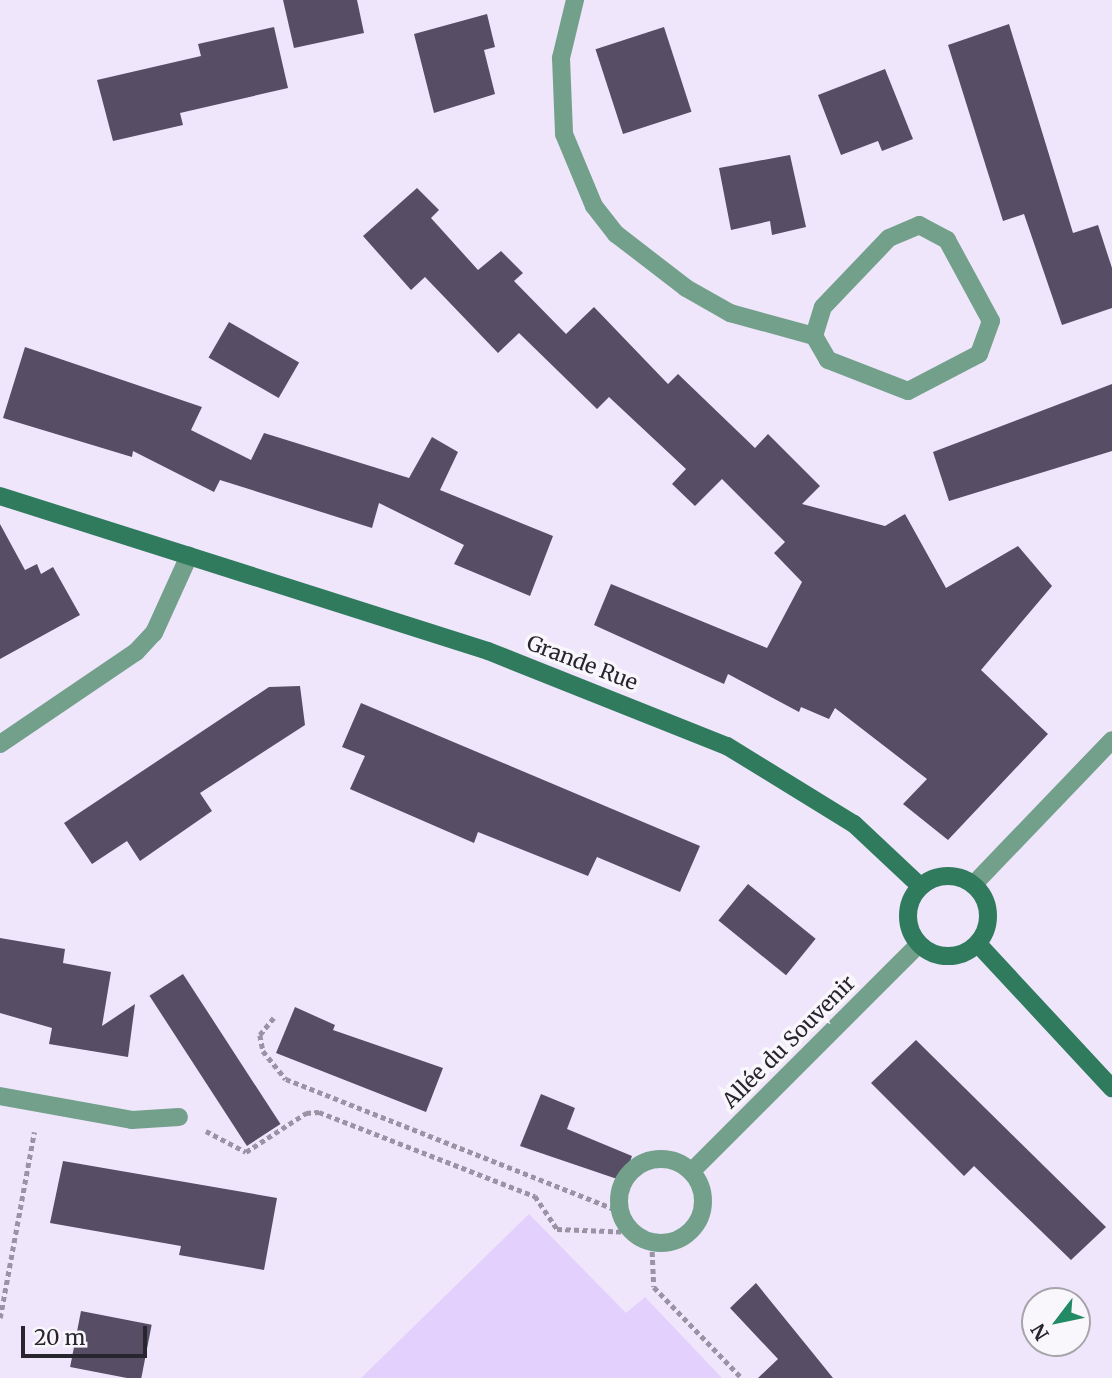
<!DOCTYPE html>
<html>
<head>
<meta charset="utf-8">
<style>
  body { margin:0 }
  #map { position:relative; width:1112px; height:1378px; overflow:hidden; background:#efe6fc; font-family:Merriweather,serif }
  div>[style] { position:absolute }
  .green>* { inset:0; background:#e3d0fc }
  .building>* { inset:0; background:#574d64; transform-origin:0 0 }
  .path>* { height:4.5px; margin-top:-2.25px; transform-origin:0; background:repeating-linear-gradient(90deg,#9a93a4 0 5px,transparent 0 8.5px) }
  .street>* { height:18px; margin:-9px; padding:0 9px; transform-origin:9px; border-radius:9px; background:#73a08b }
  .street>.ring { margin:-9px; padding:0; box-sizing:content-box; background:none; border:18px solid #73a08b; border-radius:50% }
  .secondary>* { height:18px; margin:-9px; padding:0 9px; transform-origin:9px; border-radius:9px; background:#307b5e }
  .secondary>.ring { margin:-9px; padding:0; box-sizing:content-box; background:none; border:18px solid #307b5e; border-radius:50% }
  span { translate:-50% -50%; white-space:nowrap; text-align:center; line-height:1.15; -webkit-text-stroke:7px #f9f7fc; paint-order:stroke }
  .street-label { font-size:21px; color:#29252f }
  .north { position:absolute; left:1021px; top:1287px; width:70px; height:70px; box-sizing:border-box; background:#f9f7fc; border:2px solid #a6a3aa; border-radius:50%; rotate:238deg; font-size:19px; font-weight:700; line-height:28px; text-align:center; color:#29252f }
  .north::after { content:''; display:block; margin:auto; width:24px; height:32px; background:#238a66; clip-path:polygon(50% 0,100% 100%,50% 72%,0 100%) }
  .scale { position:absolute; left:21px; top:1326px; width:126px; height:32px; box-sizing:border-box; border:4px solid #29252f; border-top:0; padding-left:9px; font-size:21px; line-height:24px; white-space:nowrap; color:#29252f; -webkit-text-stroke:5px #f9f7fc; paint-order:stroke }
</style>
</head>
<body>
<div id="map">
  <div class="green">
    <i style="clip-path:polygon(529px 1214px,626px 1313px,645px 1297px,722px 1378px,361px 1378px)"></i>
  </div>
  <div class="building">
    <i style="clip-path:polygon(283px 0,357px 0,364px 33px,294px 48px)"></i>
    <i style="clip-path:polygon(487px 14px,495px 47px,484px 50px,495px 94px,434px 113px,414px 34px)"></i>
    <i style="clip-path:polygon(1009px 24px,1073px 233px,1098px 225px,1112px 268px,1112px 308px,1062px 325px,1024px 214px,1003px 221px,948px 45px)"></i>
    <i style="clip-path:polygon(274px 27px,288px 88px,180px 113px,183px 125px,113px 141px,97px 80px,201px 56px,198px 44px)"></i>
    <i style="left:664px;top:27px;width:89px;height:72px;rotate:72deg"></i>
    <i style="clip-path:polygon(885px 69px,913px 139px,882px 151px,878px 141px,841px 155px,818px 95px)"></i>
    <i style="clip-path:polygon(790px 155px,806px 227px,772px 235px,770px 221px,731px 230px,719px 168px)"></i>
    <i style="clip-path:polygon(417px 188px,439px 210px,431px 218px,478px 270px,501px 251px,523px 273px,514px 281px,566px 334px,594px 307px,668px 384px,678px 374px,755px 448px,768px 434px,820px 486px,802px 504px,885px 526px,905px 514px,946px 588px,1018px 546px,1052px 586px,981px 670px,1048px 734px,948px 840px,903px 804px,927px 779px,835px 708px,829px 719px,801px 707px,799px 712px,728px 674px,724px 684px,594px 625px,611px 584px,767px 648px,802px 582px,774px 553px,785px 542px,722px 479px,695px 506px,672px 484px,686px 469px,609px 397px,597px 409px,519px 333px,498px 353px,425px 277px,411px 290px,363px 236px)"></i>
    <i style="left:229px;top:322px;width:81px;height:41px;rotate:30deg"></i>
    <i style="clip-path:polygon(25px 347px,202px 407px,191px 430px,251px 460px,264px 433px,409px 478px,432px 437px,458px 452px,440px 490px,553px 536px,530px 596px,454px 564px,464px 545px,379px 503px,372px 528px,220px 480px,214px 492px,133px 451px,132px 457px,3px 418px)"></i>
    <i style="clip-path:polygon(1112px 384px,1112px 451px,949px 501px,933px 452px)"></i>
    <i style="clip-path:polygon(0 524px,25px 570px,37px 564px,41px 574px,53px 567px,80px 615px,0 659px)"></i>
    <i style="clip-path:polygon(300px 686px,305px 725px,200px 793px,212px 811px,140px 861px,127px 841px,92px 864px,64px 823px,269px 687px)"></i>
    <i style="clip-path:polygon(361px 703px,700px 846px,680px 892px,597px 857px,588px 876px,478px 832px,474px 843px,350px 789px,365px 756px,342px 747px)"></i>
    <i style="left:748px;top:884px;width:87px;height:47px;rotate:39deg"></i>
    <i style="clip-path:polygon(0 938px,65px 949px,63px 963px,111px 972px,102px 1026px,135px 1004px,128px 1057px,49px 1044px,52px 1028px,0 1013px)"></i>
    <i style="left:183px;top:974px;width:179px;height:40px;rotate:57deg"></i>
    <i style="clip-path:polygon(295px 1007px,335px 1025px,333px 1030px,443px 1068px,426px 1112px,276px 1053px)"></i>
    <i style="clip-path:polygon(916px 1040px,1106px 1227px,1071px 1260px,974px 1166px,964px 1176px,871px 1083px)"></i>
    <i style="clip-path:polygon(541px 1094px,575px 1108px,567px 1129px,632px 1156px,623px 1181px,520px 1146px)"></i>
    <i style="clip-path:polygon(63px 1161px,277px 1198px,264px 1270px,179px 1255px,181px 1246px,50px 1223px)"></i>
    <i style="clip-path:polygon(756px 1283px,812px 1352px,833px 1378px,758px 1378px,778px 1359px,730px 1308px)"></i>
    <i style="left:81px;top:1311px;width:72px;height:57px;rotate:11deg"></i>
  </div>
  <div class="path">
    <i style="left:274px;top:1018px;width:22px;rotate:129deg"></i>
    <i style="left:260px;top:1035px;width:16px;rotate:79deg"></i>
    <i style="left:263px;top:1051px;width:36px;rotate:51deg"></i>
    <i style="left:286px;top:1079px;width:359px;rotate:21.6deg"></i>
    <i style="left:206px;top:1131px;width:45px;rotate:27.7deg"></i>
    <i style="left:246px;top:1152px;width:72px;rotate:-33deg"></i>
    <i style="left:306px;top:1113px;width:13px;rotate:-4deg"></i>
    <i style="left:319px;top:1112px;width:232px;rotate:21.3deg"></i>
    <i style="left:535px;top:1196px;width:40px;rotate:56deg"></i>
    <i style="left:557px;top:1229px;width:76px;rotate:2.3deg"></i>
    <i style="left:652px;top:1243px;width:44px;rotate:87.4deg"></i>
    <i style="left:654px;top:1287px;width:127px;rotate:46deg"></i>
    <i style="left:0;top:1318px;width:189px;rotate:-79.6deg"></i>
  </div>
  <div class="street">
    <i style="left:575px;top:0;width:60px;rotate:103.6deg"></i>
    <i style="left:561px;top:58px;width:76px;rotate:87.7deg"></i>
    <i style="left:564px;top:134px;width:78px;rotate:67.4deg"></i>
    <i style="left:594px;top:206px;width:36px;rotate:52deg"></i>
    <i style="left:616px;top:234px;width:88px;rotate:37.6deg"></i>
    <i style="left:686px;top:288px;width:51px;rotate:29.6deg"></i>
    <i style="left:730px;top:313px;width:87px;rotate:15.3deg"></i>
    <i style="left:919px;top:225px;width:32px;rotate:28deg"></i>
    <i style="left:947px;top:240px;width:92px;rotate:61.5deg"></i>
    <i style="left:991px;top:321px;width:35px;rotate:110deg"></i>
    <i style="left:979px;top:354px;width:80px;rotate:152.5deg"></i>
    <i style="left:908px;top:391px;width:86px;rotate:-158.8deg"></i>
    <i style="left:828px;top:360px;width:28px;rotate:-120deg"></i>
    <i style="left:814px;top:336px;width:30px;rotate:-73deg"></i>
    <i style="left:823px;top:307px;width:95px;rotate:-46.3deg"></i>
    <i style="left:889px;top:238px;width:33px;rotate:-23deg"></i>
    <i style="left:0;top:744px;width:164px;rotate:-34.1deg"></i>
    <i style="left:136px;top:652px;width:26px;rotate:-47deg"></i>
    <i style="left:154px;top:633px;width:85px;rotate:-65.6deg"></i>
    <i style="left:974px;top:884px;width:199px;rotate:-46.2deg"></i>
    <i style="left:0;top:1096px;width:134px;rotate:10.3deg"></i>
    <i style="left:132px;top:1120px;width:47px;rotate:-3.7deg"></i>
    <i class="ring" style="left:619px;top:1159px;width:66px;height:66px"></i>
    <i style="left:691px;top:1172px;width:322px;rotate:-45deg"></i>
  </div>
  <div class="secondary">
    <i style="left:0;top:496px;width:512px;rotate:17.62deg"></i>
    <i style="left:488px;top:651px;width:257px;rotate:21.7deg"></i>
    <i style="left:727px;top:746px;width:149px;rotate:31.6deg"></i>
    <i style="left:854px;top:824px;width:91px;rotate:43.2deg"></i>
    <i class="ring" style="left:908px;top:876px;width:62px;height:62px"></i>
    <i style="left:978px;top:944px;width:197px;rotate:47.1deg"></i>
  </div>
  <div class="street-label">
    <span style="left:582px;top:663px;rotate:21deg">Grande Rue</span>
    <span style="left:789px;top:1042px;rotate:-45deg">Allée du Souvenir</span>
  </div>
  <div class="north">N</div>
  <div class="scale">20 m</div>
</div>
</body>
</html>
